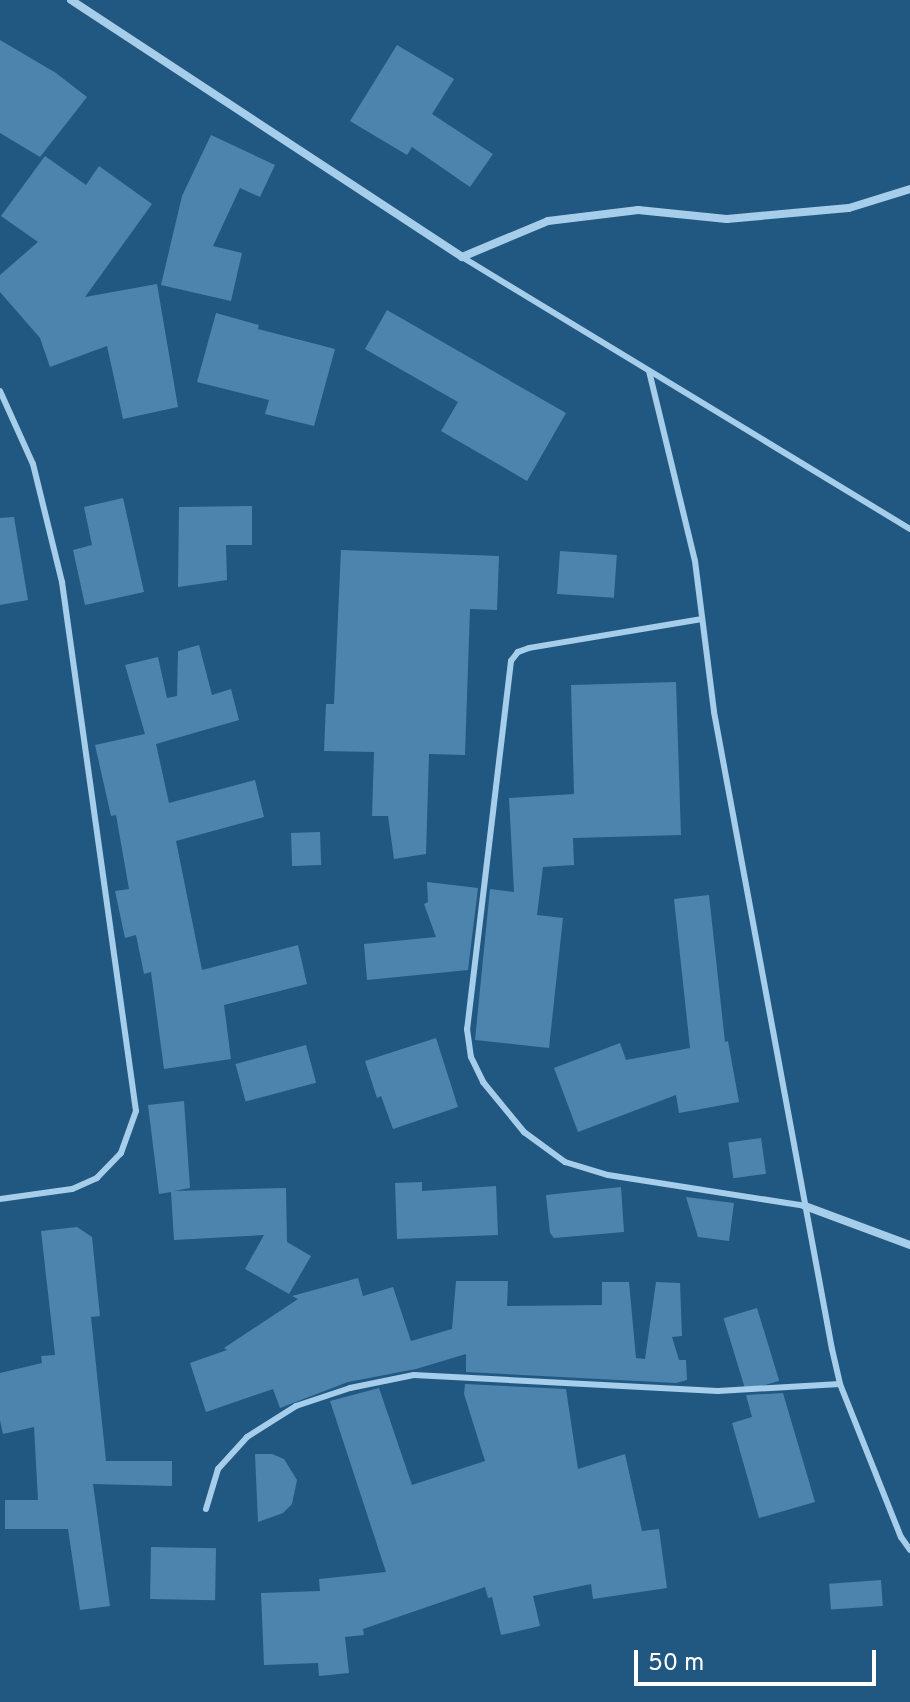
<!DOCTYPE html>
<html>
<head>
<meta charset="utf-8">
<style>
  body { margin:0 }
  #map { position:relative; width:910px; height:1702px; overflow:hidden; background:#205882; font-family:Overpass,sans-serif }
  div>[style] { position:absolute }
  .building>* { inset:0; background:#4c84ad; transform-origin:0 0 }
  .lane>* { height:6px; margin:-3px; padding:0 3px; transform-origin:3px; border-radius:3px; background:#a6cde9 }
  .street>* { height:8px; margin:-4px; padding:0 4px; transform-origin:4px; border-radius:4px; background:#a6cde9 }
  span { translate:-50% -50%; white-space:nowrap; text-align:center; line-height:1.15; -webkit-text-stroke:6px #205882; paint-order:stroke }
  .scale { position:absolute; left:634px; top:1650px; width:242px; height:36px; box-sizing:border-box; border:4px solid #fff; border-top:0; padding-left:10px; font-size:24px; line-height:28px; white-space:nowrap; color:#fff; -webkit-text-stroke:6px #205882; paint-order:stroke }
</style>
</head>
<body>
<div id="map">
  <div class="building">
    <i style="clip-path:polygon(0 40px,56px 73px,87px 97px,40px 157px,0 133px)"></i>
    <i style="clip-path:polygon(397px 45px,454px 79px,432px 114px,493px 154px,470px 187px,412px 147px,407px 155px,350px 121px)"></i>
    <i style="clip-path:polygon(211px 135px,275px 165px,260px 197px,240px 188px,213px 246px,242px 253px,231px 301px,161px 285px,182px 196px)"></i>
    <i style="clip-path:polygon(45px 156px,86px 185px,99px 166px,152px 204px,85px 297px,157px 284px,178px 407px,123px 419px,107px 346px,50px 367px,40px 338px,0 292px,0 275px,38px 242px,1px 216px)"></i>
    <i style="clip-path:polygon(387px 310px,566px 413px,527px 481px,441px 431px,458px 402px,365px 349px)"></i>
    <i style="clip-path:polygon(216px 313px,259px 325px,258px 329px,335px 349px,314px 426px,265px 414px,269px 400px,197px 382px)"></i>
    <i style="clip-path:polygon(123px 498px,144px 592px,85px 605px,73px 550px,92px 545px,84px 507px)"></i>
    <i style="clip-path:polygon(252px 506px,252px 545px,226px 545px,227px 580px,178px 587px,179px 507px)"></i>
    <i style="clip-path:polygon(14px 517px,28px 600px,0 605px,0 518px)"></i>
    <i style="clip-path:polygon(341px 550px,499px 556px,497px 610px,470px 609px,465px 755px,429px 754px,426px 854px,394px 859px,388px 816px,372px 816px,374px 752px,324px 751px,326px 704px,334px 704px)"></i>
    <i style="left:560px;top:551px;width:57px;height:43px;rotate:4deg"></i>
    <i style="clip-path:polygon(199px 645px,212px 695px,231px 689px,239px 720px,156px 744px,169px 803px,255px 780px,264px 817px,176px 841px,202px 970px,298px 945px,307px 984px,224px 1005px,231px 1059px,164px 1069px,151px 972px,144px 974px,136px 935px,125px 938px,115px 891px,129px 889px,116px 815px,111px 816px,95px 745px,145px 734px,125px 665px,158px 657px,167px 698px,177px 696px,178px 651px)"></i>
    <i style="clip-path:polygon(676px 682px,681px 835px,573px 838px,574px 865px,543px 867px,537px 915px,563px 918px,549px 1048px,475px 1040px,490px 889px,514px 892px,509px 798px,574px 794px,571px 685px)"></i>
    <i style="left:320px;top:832px;width:33px;height:29px;rotate:88deg"></i>
    <i style="clip-path:polygon(427px 882px,478px 888px,468px 970px,367px 980px,364px 944px,436px 937px,424px 904px,428px 902px)"></i>
    <i style="clip-path:polygon(709px 895px,725px 1042px,728px 1041px,739px 1102px,679px 1113px,676px 1095px,578px 1132px,554px 1068px,620px 1043px,626px 1060px,690px 1048px,674px 899px)"></i>
    <i style="clip-path:polygon(436px 1038px,458px 1107px,393px 1129px,381px 1096px,377px 1098px,365px 1061px)"></i>
    <i style="left:306px;top:1045px;width:39px;height:73px;rotate:75deg"></i>
    <i style="clip-path:polygon(184px 1101px,190px 1188px,174px 1191px,286px 1188px,287px 1242px,311px 1256px,289px 1294px,245px 1269px,264px 1235px,174px 1240px,171px 1192px,159px 1194px,148px 1105px)"></i>
    <i style="left:761px;top:1138px;width:36px;height:33px;rotate:82deg"></i>
    <i style="clip-path:polygon(422px 1182px,422px 1191px,496px 1186px,498px 1235px,397px 1239px,395px 1183px)"></i>
    <i style="clip-path:polygon(621px 1187px,624px 1232px,554px 1238px,550px 1233px,546px 1195px)"></i>
    <i style="clip-path:polygon(686px 1197px,734px 1203px,729px 1241px,698px 1237px)"></i>
    <i style="clip-path:polygon(77px 1227px,92px 1237px,100px 1316px,91px 1317px,106px 1461px,172px 1461px,172px 1486px,93px 1484px,110px 1606px,80px 1610px,68px 1529px,5px 1529px,5px 1500px,38px 1500px,34px 1427px,3px 1434px,0 1420px,0 1373px,42px 1363px,41px 1356px,55px 1355px,41px 1231px)"></i>
    <i style="clip-path:polygon(358px 1278px,363px 1296px,393px 1287px,411px 1341px,452px 1329px,456px 1281px,508px 1281px,507px 1306px,602px 1305px,602px 1282px,629px 1282px,636px 1358px,645px 1359px,656px 1282px,680px 1283px,682px 1336px,672px 1337px,679px 1360px,686px 1360px,687px 1380px,676px 1383px,466px 1372px,466px 1354px,416px 1369px,348px 1382px,280px 1408px,273px 1389px,206px 1412px,190px 1363px,227px 1350px,224px 1348px,298px 1299px,292px 1296px)"></i>
    <i style="left:757px;top:1308px;width:76px;height:35px;rotate:73deg"></i>
    <i style="clip-path:polygon(465px 1384px,566px 1389px,578px 1469px,625px 1454px,642px 1531px,659px 1529px,667px 1588px,593px 1599px,591px 1584px,533px 1596px,540px 1626px,501px 1635px,492px 1597px,488px 1598px,485px 1587px,363px 1629px,364px 1635px,345px 1637px,349px 1673px,319px 1676px,318px 1663px,264px 1665px,261px 1593px,320px 1591px,319px 1579px,386px 1572px,330px 1401px,379px 1388px,412px 1485px,485px 1461px,464px 1394px)"></i>
    <i style="clip-path:polygon(783px 1393px,815px 1502px,759px 1518px,732px 1423px,752px 1417px,746px 1395px)"></i>
    <i style="clip-path:polygon(255px 1454px,272px 1454px,284px 1459px,297px 1480px,292px 1504px,283px 1513px,258px 1522px)"></i>
    <i style="left:151px;top:1547px;width:65px;height:52px;rotate:1deg"></i>
    <i style="left:881px;top:1580px;width:26px;height:52px;rotate:86deg"></i>
  </div>
  <div class="lane">
    <i style="left:462px;top:257px;width:524px;rotate:31.26deg"></i>
    <i style="left:649px;top:371px;width:195px;rotate:76.4deg"></i>
    <i style="left:695px;top:561px;width:152px;rotate:82.8deg"></i>
    <i style="left:714px;top:712px;width:648px;rotate:79.51deg"></i>
    <i style="left:832px;top:1349px;width:36px;rotate:77deg"></i>
    <i style="left:840px;top:1384px;width:165px;rotate:68.3deg"></i>
    <i style="left:901px;top:1537px;width:16px;rotate:55deg"></i>
    <i style="left:0;top:391px;width:80px;rotate:65.7deg"></i>
    <i style="left:33px;top:464px;width:122px;rotate:76.2deg"></i>
    <i style="left:62px;top:582px;width:534px;rotate:82.04deg"></i>
    <i style="left:136px;top:1111px;width:45px;rotate:109.7deg"></i>
    <i style="left:121px;top:1153px;width:35px;rotate:134deg"></i>
    <i style="left:97px;top:1178px;width:27px;rotate:156deg"></i>
    <i style="left:72px;top:1189px;width:73px;rotate:172.1deg"></i>
    <i style="left:702px;top:619px;width:175px;rotate:170.5deg"></i>
    <i style="left:529px;top:648px;width:12px;rotate:160deg"></i>
    <i style="left:518px;top:652px;width:11px;rotate:128deg"></i>
    <i style="left:511px;top:661px;width:371px;rotate:96.8deg"></i>
    <i style="left:467px;top:1029px;width:28px;rotate:82deg"></i>
    <i style="left:471px;top:1057px;width:28px;rotate:64deg"></i>
    <i style="left:483px;top:1082px;width:65px;rotate:50.6deg"></i>
    <i style="left:524px;top:1132px;width:51px;rotate:36.2deg"></i>
    <i style="left:565px;top:1162px;width:45px;rotate:16.8deg"></i>
    <i style="left:608px;top:1175px;width:199px;rotate:8.9deg"></i>
    <i style="left:206px;top:1509px;width:42px;rotate:-73.3deg"></i>
    <i style="left:218px;top:1469px;width:43px;rotate:-47.8deg"></i>
    <i style="left:247px;top:1437px;width:58px;rotate:-32.3deg"></i>
    <i style="left:296px;top:1406px;width:57px;rotate:-18.4deg"></i>
    <i style="left:350px;top:1388px;width:65px;rotate:-11.5deg"></i>
    <i style="left:414px;top:1375px;width:304px;rotate:3deg"></i>
    <i style="left:718px;top:1391px;width:122px;rotate:-3.3deg"></i>
  </div>
  <div class="street">
    <i style="left:71px;top:0;width:468px;rotate:33.3deg"></i>
    <i style="left:462px;top:257px;width:93px;rotate:-22.7deg"></i>
    <i style="left:548px;top:221px;width:91px;rotate:-7deg"></i>
    <i style="left:638px;top:210px;width:89px;rotate:5.8deg"></i>
    <i style="left:727px;top:219px;width:122px;rotate:-5.2deg"></i>
    <i style="left:849px;top:208px;width:64px;rotate:-17.3deg"></i>
    <i style="left:805px;top:1206px;width:112px;rotate:20.4deg"></i>
  </div>
  <div class="scale">50 m</div>
</div>
</body>
</html>
